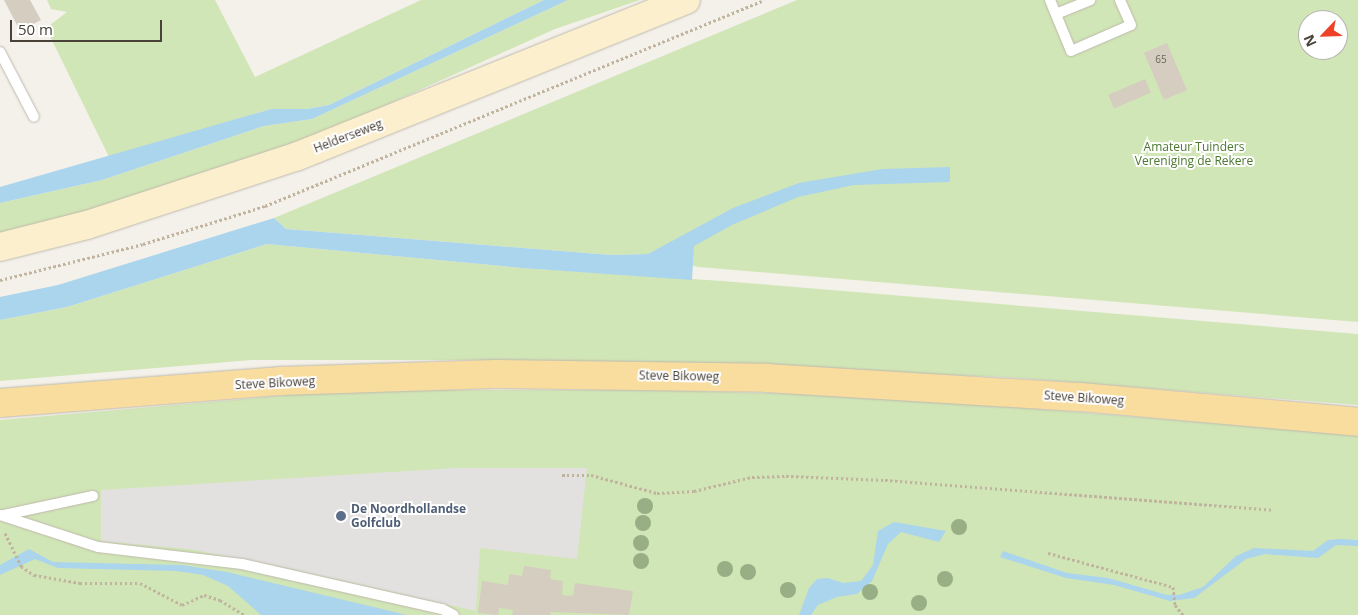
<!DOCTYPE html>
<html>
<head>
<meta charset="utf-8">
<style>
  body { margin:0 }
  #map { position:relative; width:1358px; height:615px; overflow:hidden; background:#f4f1eb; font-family:"Open Sans",sans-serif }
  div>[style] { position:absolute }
  .green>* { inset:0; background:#d1e6b6 }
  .parking>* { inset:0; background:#e3e1df }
  .water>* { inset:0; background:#abd4ed }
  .building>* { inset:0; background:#d5cdc0; transform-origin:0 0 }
  .path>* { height:3px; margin-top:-1.5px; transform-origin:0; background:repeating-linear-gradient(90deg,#c0b49f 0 2.5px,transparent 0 5px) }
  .roads { filter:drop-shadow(0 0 1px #bfb9ad) drop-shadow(0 0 1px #bfb9ad) }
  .service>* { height:10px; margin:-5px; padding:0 5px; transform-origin:5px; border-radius:5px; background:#fff }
  .secondary>* { height:28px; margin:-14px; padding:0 14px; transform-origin:14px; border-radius:14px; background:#fcefcd }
  .primary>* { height:28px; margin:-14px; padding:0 14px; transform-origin:14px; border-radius:14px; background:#f8dd9f }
  .trees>* { width:16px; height:16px; margin:-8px; border-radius:50%; background:#98ae84 }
  .dots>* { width:14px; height:14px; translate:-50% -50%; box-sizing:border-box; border:2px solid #fff; border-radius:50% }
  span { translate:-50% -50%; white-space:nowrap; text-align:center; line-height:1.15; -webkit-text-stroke:4px #fff; paint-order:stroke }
  .number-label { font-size:10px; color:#6b655b }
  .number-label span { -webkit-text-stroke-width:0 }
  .street-label { font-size:12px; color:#484239 }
  .park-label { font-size:12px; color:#4c772f }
  .service-label { font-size:12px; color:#4e5e75; font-weight:700 }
  .left { translate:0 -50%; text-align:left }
  .north { position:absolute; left:1298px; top:10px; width:50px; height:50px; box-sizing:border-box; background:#fff; border:1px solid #b6b3b0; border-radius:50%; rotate:246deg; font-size:14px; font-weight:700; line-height:20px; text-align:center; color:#484239 }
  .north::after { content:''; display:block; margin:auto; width:18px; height:22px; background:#ed4128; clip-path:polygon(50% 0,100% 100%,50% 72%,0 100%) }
  .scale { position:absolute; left:10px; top:20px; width:152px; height:22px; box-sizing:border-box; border:2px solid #484239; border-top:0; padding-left:6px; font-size:15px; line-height:18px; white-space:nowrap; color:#484239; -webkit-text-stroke:4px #fff; paint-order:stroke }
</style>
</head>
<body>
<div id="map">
  <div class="green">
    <i style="clip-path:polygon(47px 0,215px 0,255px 77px,421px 0,544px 0,329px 105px,307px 109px,271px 109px,109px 157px,46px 28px,67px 12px,51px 9px)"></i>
    <i style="clip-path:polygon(568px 0,640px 0,555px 29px,293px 147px,126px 201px,0 237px,0 203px,102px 180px,264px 126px,312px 119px)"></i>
    <i style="clip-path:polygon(evenodd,797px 0,1358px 0,1358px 322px,698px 267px,648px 254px,611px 255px,286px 229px,274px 218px,797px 0,1308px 20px,1338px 20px,1338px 50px,1308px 50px,1308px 20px)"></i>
    <i style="clip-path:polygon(267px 244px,522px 268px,723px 281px,1358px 334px,1358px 405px,1005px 377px,520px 360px,252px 360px,0 381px,0 320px,67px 307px)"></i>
    <i style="clip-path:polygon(440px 390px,648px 390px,879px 396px,1358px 435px,1358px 615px,0 615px,0 420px,301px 394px)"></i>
  </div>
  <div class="parking">
    <i style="clip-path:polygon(457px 468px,587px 468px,577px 559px,480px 548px,476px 611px,270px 564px,188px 549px,101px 541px,101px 490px)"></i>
  </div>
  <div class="water">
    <i style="clip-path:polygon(544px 0,568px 0,312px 119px,264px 126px,102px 180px,0 203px,0 187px,271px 109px,307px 109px,329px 105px)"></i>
    <i style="clip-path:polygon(950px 167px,950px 182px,854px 185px,798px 197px,732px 225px,694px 246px,692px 280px,522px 268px,267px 244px,67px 307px,0 320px,0 297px,58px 285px,274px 218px,286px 229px,611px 255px,648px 254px,733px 208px,799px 183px,883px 169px)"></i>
    <i style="clip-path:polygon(894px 522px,946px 531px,939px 542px,901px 532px,888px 544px,872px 581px,857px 594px,837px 597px,818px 605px,811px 615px,799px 615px,809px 588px,817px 579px,828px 578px,843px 583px,861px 581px,873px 565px,878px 531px)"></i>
    <i style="clip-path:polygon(1341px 539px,1358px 540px,1358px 546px,1336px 545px,1318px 558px,1265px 554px,1246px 559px,1194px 598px,1170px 601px,1114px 585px,1066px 578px,1000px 557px,1003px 551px,1067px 573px,1108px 578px,1167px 595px,1179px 595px,1203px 587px,1236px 556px,1254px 548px,1313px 551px,1328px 540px)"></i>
    <i style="clip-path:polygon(29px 549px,53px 562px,182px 565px,227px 572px,407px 615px,261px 615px,228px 586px,203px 575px,176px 571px,58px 568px,35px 559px,0 575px,0 565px)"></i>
  </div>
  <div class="building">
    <i style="clip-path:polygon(4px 0,30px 0,41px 20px,20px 31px)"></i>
    <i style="left:1167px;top:43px;width:51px;height:25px;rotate:67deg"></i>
    <i style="left:1145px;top:79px;width:15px;height:40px;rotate:67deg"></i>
    <i style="clip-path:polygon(524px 566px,551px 570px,550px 579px,563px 581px,562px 595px,573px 596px,575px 583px,633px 591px,629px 615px,551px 612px,550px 615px,512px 615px,513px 610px,499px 608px,498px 615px,478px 613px,482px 581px,508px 585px,509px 574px,522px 576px)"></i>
  </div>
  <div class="path">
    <i style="left:0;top:280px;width:147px;rotate:-14.1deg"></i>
    <i style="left:143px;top:244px;width:128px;rotate:-17.3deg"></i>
    <i style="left:265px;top:206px;width:540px;rotate:-22.43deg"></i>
    <i style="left:562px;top:475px;width:29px"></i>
    <i style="left:591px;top:475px;width:68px;rotate:15.3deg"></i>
    <i style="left:657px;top:493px;width:37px;rotate:-3deg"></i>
    <i style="left:694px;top:491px;width:60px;rotate:-13.6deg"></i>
    <i style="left:752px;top:477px;width:34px;rotate:-2deg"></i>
    <i style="left:786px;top:476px;width:99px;rotate:2.3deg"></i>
    <i style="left:885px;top:480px;width:389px;rotate:4.4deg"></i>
    <i style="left:5px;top:533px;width:37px;rotate:64deg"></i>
    <i style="left:21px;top:566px;width:16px;rotate:35deg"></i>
    <i style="left:34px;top:575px;width:47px;rotate:9.9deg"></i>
    <i style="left:80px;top:583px;width:60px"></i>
    <i style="left:140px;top:583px;width:47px;rotate:27.6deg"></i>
    <i style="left:182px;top:605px;width:24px;rotate:-24deg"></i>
    <i style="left:204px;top:595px;width:17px;rotate:17deg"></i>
    <i style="left:220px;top:600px;width:28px;rotate:32deg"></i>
    <i style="left:1048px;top:553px;width:130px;rotate:15.2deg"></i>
    <i style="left:1173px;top:587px;width:18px;rotate:84deg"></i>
    <i style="left:1175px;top:605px;width:13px;rotate:51deg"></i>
  </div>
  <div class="roads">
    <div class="service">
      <i style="left:1050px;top:0;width:55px;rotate:67.6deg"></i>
      <i style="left:1071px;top:51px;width:65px;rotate:-23.4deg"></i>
      <i style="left:1131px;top:25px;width:27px;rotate:-114deg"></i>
      <i style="left:1056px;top:14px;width:37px;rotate:-22deg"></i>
      <i style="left:0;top:52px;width:73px;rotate:62.4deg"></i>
      <i style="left:0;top:515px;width:103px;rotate:18.1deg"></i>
      <i style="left:98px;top:547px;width:145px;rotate:6.7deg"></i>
      <i style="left:242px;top:564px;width:205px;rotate:12.7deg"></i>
      <i style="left:442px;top:609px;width:13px;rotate:27deg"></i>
      <i style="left:4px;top:515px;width:91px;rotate:-12.1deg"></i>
    </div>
    <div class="secondary">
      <i style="left:0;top:247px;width:90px;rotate:-14.2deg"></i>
      <i style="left:87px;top:225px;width:222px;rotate:-18.1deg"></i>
      <i style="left:298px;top:156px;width:418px;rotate:-21.9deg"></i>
    </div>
    <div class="primary">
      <i style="left:0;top:403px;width:282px;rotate:-4.5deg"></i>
      <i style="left:281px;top:381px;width:215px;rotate:-1.9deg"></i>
      <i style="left:496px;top:374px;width:270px;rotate:0.8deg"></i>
      <i style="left:766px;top:378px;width:315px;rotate:3.5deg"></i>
      <i style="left:1080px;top:397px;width:279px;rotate:5.1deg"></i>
    </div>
  </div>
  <div class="trees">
    <i style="left:645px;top:506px"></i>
    <i style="left:643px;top:523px"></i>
    <i style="left:959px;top:527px"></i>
    <i style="left:641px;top:543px"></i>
    <i style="left:641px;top:561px"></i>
    <i style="left:725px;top:569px"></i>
    <i style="left:748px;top:572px"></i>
    <i style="left:945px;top:579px"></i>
    <i style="left:788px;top:590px"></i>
    <i style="left:870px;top:592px"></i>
    <i style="left:919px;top:603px"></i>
  </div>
  <div class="dots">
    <i style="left:341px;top:516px;background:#5c6f8a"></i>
  </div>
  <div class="number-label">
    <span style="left:1161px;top:60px">65</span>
  </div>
  <div class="street-label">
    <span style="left:348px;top:136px;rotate:-21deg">Helderseweg</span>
    <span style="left:679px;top:376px;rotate:1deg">Steve Bikoweg</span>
    <span style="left:275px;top:383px;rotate:-3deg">Steve Bikoweg</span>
    <span style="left:1084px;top:398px;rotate:4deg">Steve Bikoweg</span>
  </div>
  <div class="park-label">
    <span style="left:1194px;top:154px">Amateur Tuinders<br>Vereniging de Rekere</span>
  </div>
  <div class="service-label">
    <span class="left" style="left:351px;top:516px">De Noordhollandse<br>Golfclub</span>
  </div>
  <div class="north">N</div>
  <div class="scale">50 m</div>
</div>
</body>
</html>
